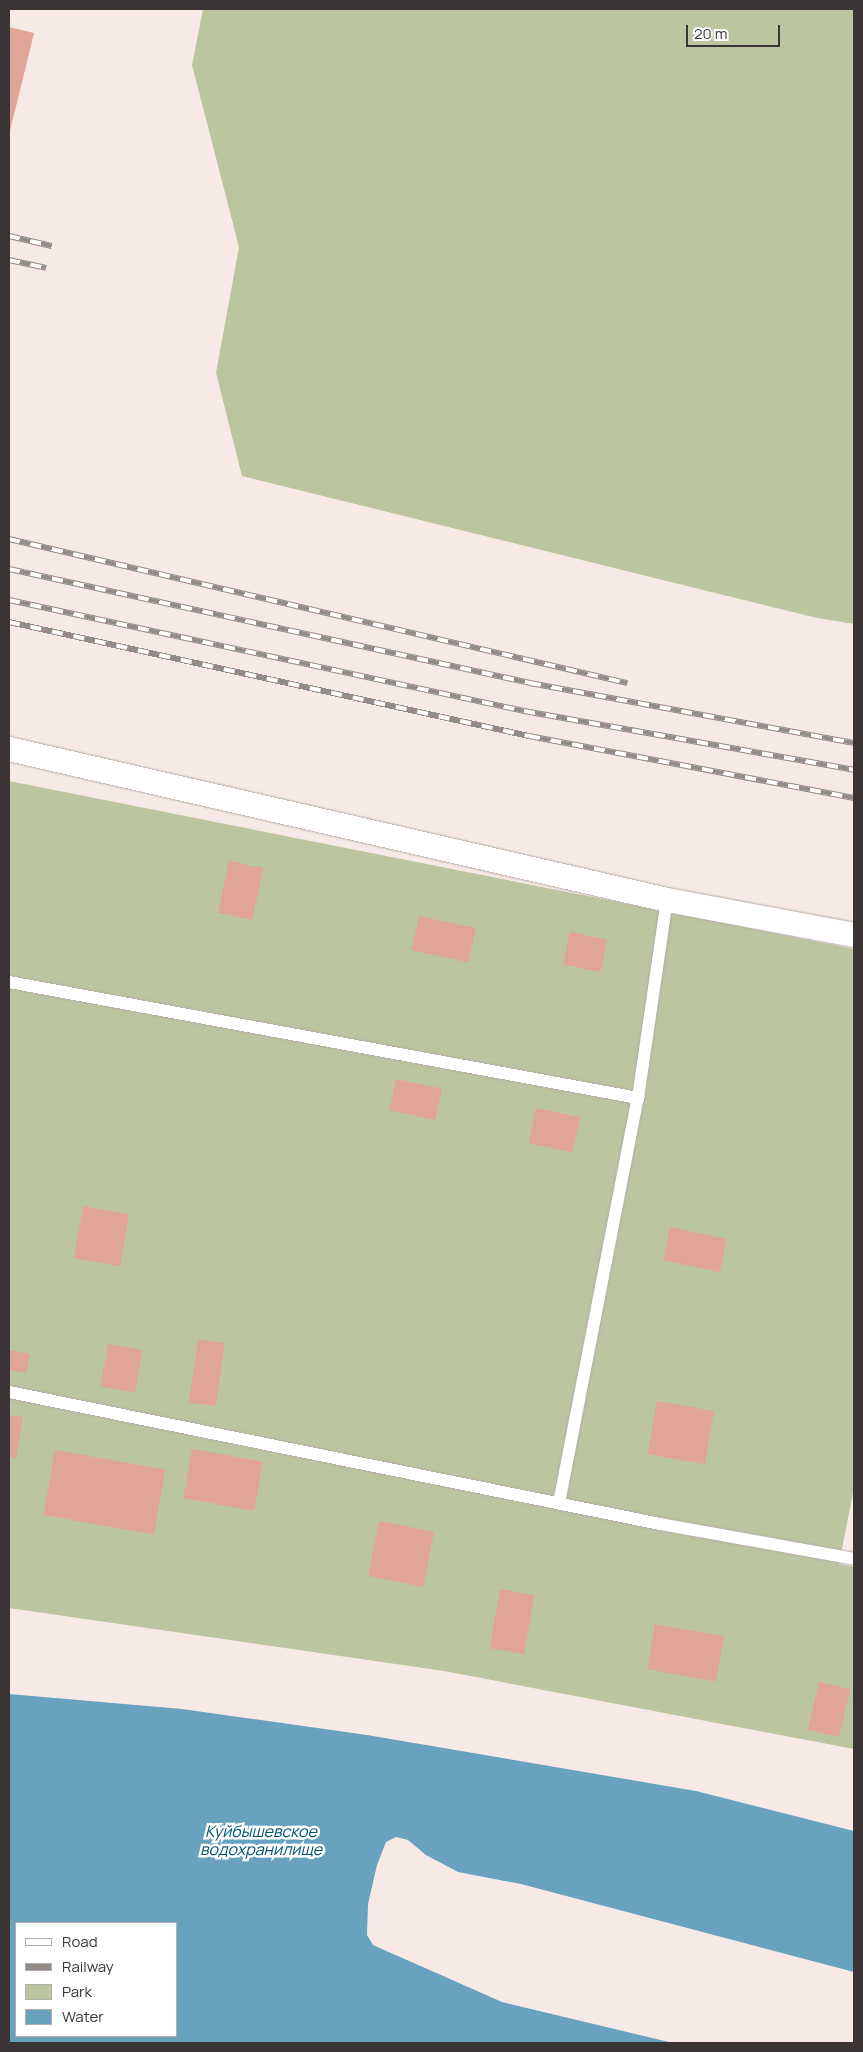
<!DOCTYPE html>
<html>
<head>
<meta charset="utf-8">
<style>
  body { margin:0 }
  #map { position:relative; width:863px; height:2052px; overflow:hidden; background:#f7eae6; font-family:Manrope,sans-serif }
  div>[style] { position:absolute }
  .green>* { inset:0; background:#bbc5a0 }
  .water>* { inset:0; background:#68a2bf }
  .building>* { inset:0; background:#e1a499; transform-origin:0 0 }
  .roads { filter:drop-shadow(0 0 1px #b6aaa6) drop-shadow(0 0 1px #b6aaa6) }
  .service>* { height:12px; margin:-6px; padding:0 6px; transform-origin:6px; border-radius:6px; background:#fff }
  .minor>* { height:24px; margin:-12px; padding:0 12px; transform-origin:12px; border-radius:12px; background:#fff }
  .rail>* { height:5.5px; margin-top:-2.75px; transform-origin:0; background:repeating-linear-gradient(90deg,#fff 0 11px,#948b88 0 22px); box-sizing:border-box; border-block:1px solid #948b88 }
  span { translate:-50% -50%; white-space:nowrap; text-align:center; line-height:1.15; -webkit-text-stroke:5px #fff; paint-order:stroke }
  .water-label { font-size:16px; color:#025472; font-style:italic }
  .frame { position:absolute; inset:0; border:10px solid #3a3534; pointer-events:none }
  .legend { position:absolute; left:15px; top:1922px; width:162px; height:115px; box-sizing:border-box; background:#fff; border:1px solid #b0aeae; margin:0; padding:6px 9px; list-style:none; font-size:15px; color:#3a3534 }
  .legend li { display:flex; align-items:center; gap:10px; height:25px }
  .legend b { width:25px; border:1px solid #b0aeae }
  .scale { position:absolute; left:686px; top:25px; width:94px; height:22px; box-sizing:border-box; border:2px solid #3a3534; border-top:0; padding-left:6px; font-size:15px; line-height:18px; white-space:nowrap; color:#3a3534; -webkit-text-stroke:4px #fff; paint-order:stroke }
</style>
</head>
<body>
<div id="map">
  <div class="green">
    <i style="clip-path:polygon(203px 9px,854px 9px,854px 624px,817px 618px,242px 476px,216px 373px,239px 247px,192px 65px)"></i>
    <i style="clip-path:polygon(9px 781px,854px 949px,854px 1488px,839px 1564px,854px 1567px,854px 1749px,444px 1671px,9px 1608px)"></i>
  </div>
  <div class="water">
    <i style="clip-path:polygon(evenodd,9px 1694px,182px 1709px,367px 1735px,696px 1791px,854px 1831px,854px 1972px,521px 1884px,458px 1872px,426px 1855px,408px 1840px,396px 1837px,386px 1842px,377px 1865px,368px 1904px,367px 1935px,373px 1945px,502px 2002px,673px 2043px,9px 2043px,9px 1694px,16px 1923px,176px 1923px,176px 2036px,16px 2036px,16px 1923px)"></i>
  </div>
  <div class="building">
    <i style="clip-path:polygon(9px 27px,34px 33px,9px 135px)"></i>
    <i style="left:229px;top:861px;width:35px;height:53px;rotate:12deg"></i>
    <i style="left:419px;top:916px;width:58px;height:35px;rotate:12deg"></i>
    <i style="left:570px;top:932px;width:38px;height:33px;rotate:12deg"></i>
    <i style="left:396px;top:1079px;width:47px;height:32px;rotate:12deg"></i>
    <i style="left:536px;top:1108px;width:45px;height:36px;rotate:12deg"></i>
    <i style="left:83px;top:1206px;width:47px;height:53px;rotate:10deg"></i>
    <i style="left:670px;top:1227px;width:58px;height:34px;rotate:12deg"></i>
    <i style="left:198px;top:1339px;width:27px;height:64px;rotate:8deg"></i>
    <i style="left:108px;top:1344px;width:35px;height:43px;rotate:10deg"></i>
    <i style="clip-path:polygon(9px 1350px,30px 1354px,26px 1373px,9px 1370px)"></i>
    <i style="left:657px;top:1401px;width:58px;height:54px;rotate:10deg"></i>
    <i style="clip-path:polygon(9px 1415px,23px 1417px,16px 1458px,9px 1457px)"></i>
    <i style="left:192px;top:1449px;width:72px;height:50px;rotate:10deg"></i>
    <i style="left:55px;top:1450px;width:112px;height:66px;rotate:10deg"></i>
    <i style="left:379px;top:1521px;width:56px;height:56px;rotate:11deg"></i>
    <i style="left:500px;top:1589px;width:35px;height:60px;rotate:10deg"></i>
    <i style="left:655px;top:1624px;width:70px;height:46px;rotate:10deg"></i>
    <i style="left:819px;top:1682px;width:32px;height:49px;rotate:13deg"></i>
  </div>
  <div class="roads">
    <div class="service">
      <i style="left:9px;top:982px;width:640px;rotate:10.45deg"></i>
      <i style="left:9px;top:1392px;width:664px;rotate:11.46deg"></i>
      <i style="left:660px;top:1524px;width:197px;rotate:10.2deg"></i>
      <i style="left:559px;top:1503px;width:413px;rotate:-79deg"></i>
      <i style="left:638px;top:1098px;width:200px;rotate:-81.7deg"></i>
    </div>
    <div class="minor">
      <i style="left:9px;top:749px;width:675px;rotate:12.92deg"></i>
      <i style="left:667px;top:900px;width:190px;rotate:10.6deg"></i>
    </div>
  </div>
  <div class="rail">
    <i style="left:9px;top:236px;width:44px;rotate:13.1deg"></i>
    <i style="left:9px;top:260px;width:38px;rotate:12deg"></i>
    <i style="left:9px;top:539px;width:635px;rotate:13.12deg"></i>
    <i style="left:9px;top:569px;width:533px;rotate:12.34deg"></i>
    <i style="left:530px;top:683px;width:330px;rotate:10.5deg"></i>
    <i style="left:9px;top:600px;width:527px;rotate:12.16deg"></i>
    <i style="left:524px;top:711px;width:335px;rotate:10.1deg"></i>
    <i style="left:9px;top:622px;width:532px;rotate:12.37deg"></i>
    <i style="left:529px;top:736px;width:331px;rotate:10.8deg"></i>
  </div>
  <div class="water-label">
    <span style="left:261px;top:1840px">Куйбышевское<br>водохранилище</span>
  </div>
  <div class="frame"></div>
  <ul class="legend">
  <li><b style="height:6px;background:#fff"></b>Road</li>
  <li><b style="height:6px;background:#948b88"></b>Railway</li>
  <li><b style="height:14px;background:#bbc5a0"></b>Park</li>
  <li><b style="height:14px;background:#68a2bf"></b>Water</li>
  </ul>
  <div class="scale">20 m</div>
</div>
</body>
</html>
